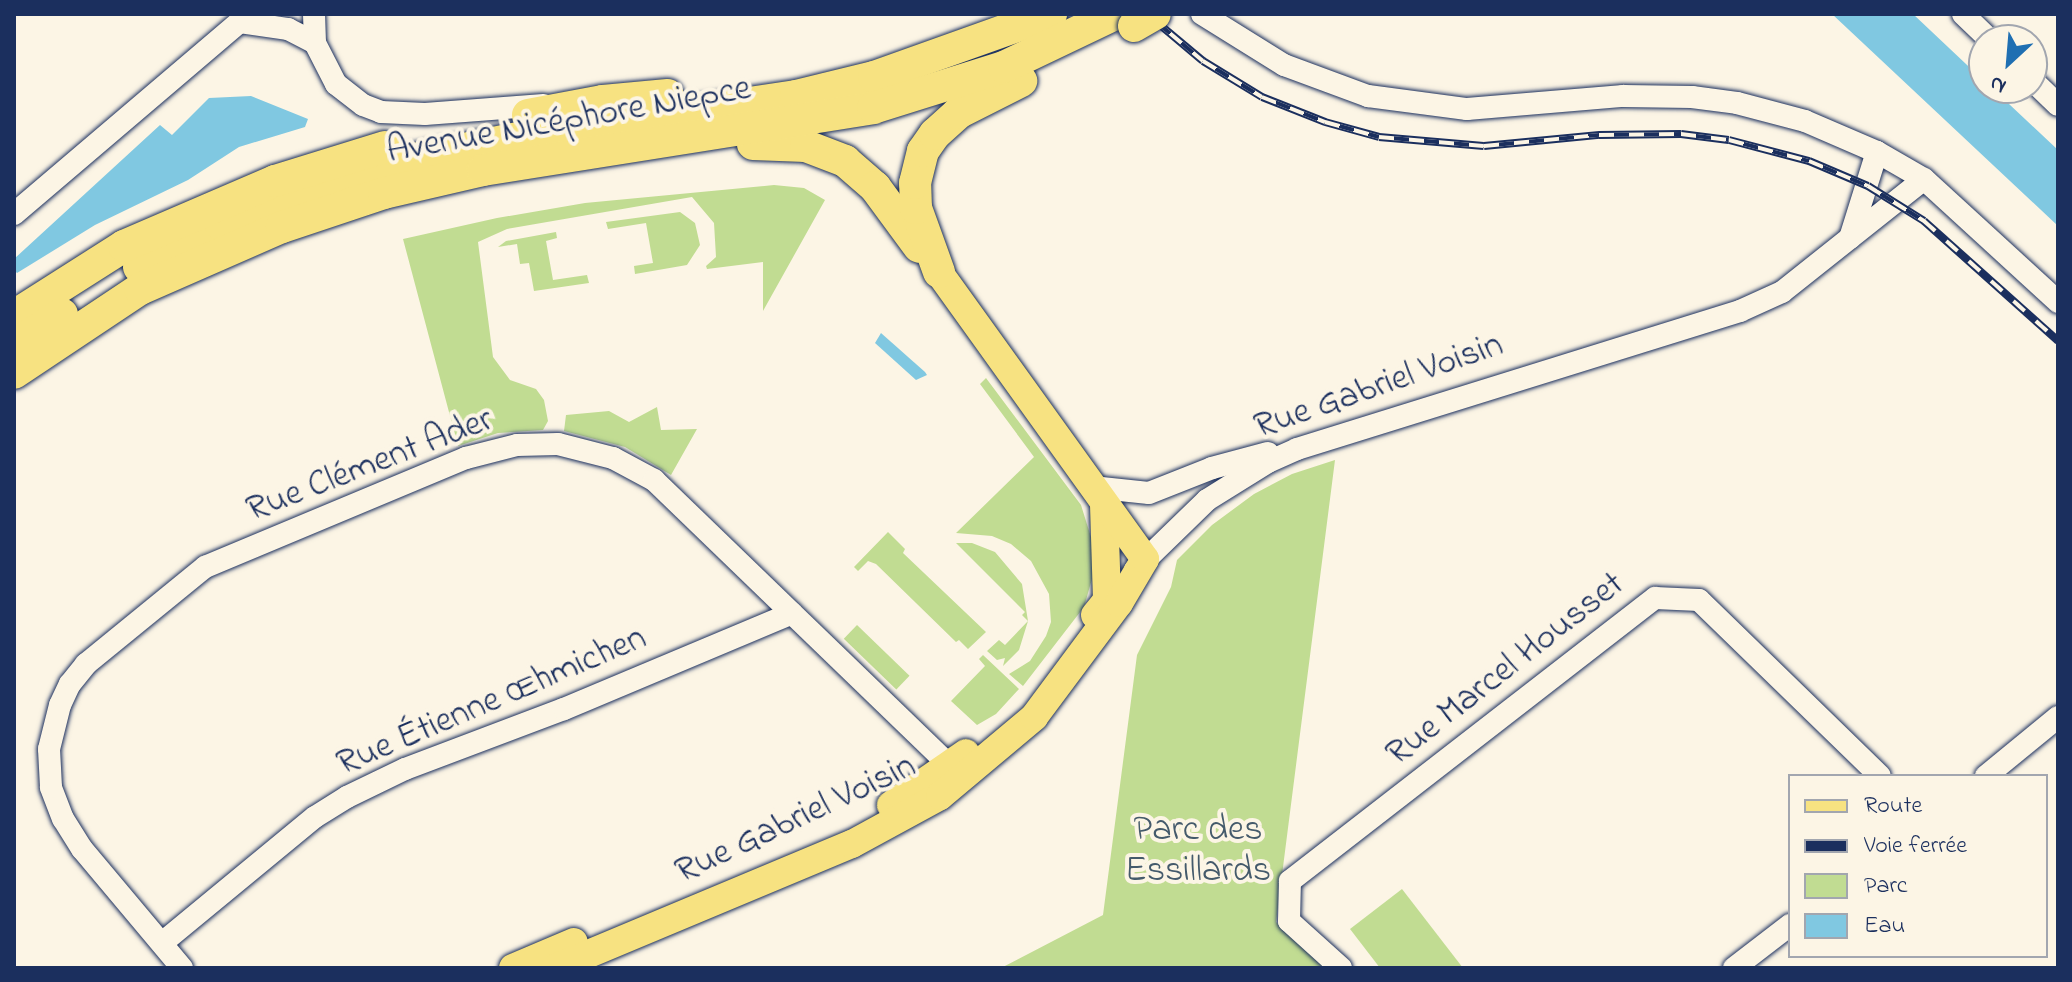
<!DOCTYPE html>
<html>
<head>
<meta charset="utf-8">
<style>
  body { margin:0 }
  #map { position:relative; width:2072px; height:982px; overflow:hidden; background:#fcf5e5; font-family:"Indie Flower",sans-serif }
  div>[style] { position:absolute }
  .green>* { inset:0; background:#c1dc92; transform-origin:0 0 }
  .water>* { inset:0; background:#80c8e1 }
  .roads { filter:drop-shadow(0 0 2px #1b2f5e) drop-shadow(0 0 2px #1b2f5e) }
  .minor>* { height:22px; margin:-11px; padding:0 11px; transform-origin:11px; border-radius:11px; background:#fcf5e5 }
  .major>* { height:28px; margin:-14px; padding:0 14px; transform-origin:14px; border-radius:14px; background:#f7e281 }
  .highway>* { height:32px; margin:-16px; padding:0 16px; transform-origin:16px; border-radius:16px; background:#f7e281 }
  .rail>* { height:8px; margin-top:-4px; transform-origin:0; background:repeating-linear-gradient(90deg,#fcf5e5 0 15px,#1b2f5e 0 30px); box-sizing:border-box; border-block:2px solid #1b2f5e }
  .bridges { filter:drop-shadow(0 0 2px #1b2f5e) drop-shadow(0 0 2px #1b2f5e) }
  .highway-bridge>* { height:32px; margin:-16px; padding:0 16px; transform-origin:16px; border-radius:16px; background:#f7e281 }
  span { translate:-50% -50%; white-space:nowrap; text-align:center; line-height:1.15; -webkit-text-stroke:8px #fcf5e5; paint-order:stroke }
  .street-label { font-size:36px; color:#1b2f5e }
  .park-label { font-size:36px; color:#445a6b }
  .frame { position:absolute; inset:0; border:16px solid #1b2f5e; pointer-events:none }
  .legend { position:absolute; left:1788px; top:774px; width:260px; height:184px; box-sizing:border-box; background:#fcf5e5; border:2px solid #a2a6af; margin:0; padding:10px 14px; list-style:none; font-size:24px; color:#1b2f5e }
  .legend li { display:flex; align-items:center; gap:16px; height:40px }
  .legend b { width:40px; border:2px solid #a2a6af }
  .north { position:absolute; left:1968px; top:24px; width:80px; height:80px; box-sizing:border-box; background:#fcf5e5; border:2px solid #a2a6af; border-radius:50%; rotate:206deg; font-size:22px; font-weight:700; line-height:32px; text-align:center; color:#1b2f5e }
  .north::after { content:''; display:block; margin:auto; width:28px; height:36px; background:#1f6fb2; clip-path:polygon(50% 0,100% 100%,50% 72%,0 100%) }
</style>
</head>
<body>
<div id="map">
  <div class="green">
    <i style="clip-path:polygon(774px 185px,804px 188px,825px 200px,763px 311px,763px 262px,707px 269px,706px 266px,716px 257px,714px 223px,692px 197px,507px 229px,478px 242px,493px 357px,510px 380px,536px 389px,544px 400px,548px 421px,543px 430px,498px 433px,458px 446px,403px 239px,497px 218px,585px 203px)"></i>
    <i style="clip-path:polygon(680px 212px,695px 223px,700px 245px,687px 265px,635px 274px,634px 266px,653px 263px,646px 223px,608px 229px,606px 222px)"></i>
    <i style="clip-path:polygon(556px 232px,557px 238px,546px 241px,553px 280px,587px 275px,589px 283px,534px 291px,529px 263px,520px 264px,517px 244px,498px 247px,506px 241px)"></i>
    <i style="clip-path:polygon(986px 378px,1081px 505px,1095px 550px,1092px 579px,1084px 607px,1023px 686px,1009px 674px,1030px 661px,1046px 636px,1051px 622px,1049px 594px,1031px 561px,1011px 544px,992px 536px,956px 533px,1034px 457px,980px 384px)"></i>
    <i style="clip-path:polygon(657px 407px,661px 430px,697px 429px,671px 475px,625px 447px,564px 431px,566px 415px,609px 411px,629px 422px)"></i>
    <i style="clip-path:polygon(1335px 460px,1276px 922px,1326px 968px,1001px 968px,1103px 915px,1137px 655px,1171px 587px,1177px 560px,1212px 525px,1254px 494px,1292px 474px)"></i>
    <i style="clip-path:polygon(888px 532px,905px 549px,903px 553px,986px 632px,968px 649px,959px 640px,956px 642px,876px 564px,868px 561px,858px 571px,854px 567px)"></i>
    <i style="clip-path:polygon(956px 543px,972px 543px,995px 552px,1022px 584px,1028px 621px,1019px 650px,1003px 666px,1005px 658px,997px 660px,987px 651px,999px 640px,1005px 645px,1028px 621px,1022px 615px,1025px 612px)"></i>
    <i style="left:857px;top:625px;width:73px;height:19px;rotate:44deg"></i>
    <i style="clip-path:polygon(983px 655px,1019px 689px,996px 714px,977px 725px,951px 701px,985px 666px,979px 659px)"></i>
    <i style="clip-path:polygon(1402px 889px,1463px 968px,1380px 968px,1350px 929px)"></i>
  </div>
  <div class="water">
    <i style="clip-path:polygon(1832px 14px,1913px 14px,1984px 81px,1984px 88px,1992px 88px,2058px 150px,2058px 226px)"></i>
    <i style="clip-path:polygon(251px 96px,308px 119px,305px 127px,239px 147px,188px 180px,95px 225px,17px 273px,14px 270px,14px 259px,160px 125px,172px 135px,209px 98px)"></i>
    <i style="clip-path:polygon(881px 333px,925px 372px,927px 375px,916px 380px,875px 343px)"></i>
  </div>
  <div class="roads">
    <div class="minor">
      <i style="left:314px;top:14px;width:29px;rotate:88deg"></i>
      <i style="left:1202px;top:14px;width:97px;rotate:31.9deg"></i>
      <i style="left:1284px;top:65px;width:90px;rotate:20.3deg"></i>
      <i style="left:1368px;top:96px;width:100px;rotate:7.5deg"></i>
      <i style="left:1467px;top:109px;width:157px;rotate:-4.8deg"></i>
      <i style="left:1623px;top:96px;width:69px;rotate:0.8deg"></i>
      <i style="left:1692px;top:97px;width:45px;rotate:7.6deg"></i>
      <i style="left:1737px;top:103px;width:70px;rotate:14.8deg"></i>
      <i style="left:1805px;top:121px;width:78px;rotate:23.3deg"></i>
      <i style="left:1877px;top:152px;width:54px;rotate:29.9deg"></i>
      <i style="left:1924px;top:179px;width:182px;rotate:42.5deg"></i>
      <i style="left:1963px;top:14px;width:37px;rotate:44deg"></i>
      <i style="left:240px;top:22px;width:49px;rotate:8.3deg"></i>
      <i style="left:288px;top:29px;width:30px;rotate:27deg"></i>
      <i style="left:315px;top:43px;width:46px;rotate:62.9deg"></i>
      <i style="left:336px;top:84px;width:34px;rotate:38deg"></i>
      <i style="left:363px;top:105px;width:19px;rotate:21deg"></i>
      <i style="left:381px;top:112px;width:44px;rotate:2.6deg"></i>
      <i style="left:425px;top:114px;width:119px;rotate:-4.3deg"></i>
      <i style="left:2032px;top:80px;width:36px;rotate:44deg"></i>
      <i style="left:14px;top:214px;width:309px;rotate:-40.4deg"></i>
      <i style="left:1850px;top:238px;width:90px;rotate:-72.6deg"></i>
      <i style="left:1092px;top:487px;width:57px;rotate:6deg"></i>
      <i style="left:1149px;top:493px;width:68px;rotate:-21.6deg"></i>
      <i style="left:1212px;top:468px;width:58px;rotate:-15deg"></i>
      <i style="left:1135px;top:570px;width:100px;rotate:-44.2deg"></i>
      <i style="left:1207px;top:500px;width:72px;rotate:-31.9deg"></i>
      <i style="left:1268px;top:462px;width:32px;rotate:-24deg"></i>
      <i style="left:1297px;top:449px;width:464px;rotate:-17.3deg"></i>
      <i style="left:1740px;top:311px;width:46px;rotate:-24.3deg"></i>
      <i style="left:1782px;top:292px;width:181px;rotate:-38.5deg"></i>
      <i style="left:1986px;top:776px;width:93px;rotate:-39.3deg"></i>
      <i style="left:162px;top:943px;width:198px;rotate:-39.5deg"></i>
      <i style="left:315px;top:817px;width:38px;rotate:-32deg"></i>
      <i style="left:347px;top:797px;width:64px;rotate:-25.8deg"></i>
      <i style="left:405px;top:769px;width:170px;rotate:-20.7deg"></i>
      <i style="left:564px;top:709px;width:247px;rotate:-22.8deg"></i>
      <i style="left:182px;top:968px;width:155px;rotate:-130deg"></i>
      <i style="left:82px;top:849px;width:36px;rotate:-122deg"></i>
      <i style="left:63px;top:819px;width:34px;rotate:-111deg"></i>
      <i style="left:51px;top:787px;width:38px;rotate:-93deg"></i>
      <i style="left:49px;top:749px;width:45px;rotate:-76deg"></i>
      <i style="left:60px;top:705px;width:23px;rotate:-65deg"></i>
      <i style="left:70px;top:684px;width:26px;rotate:-51deg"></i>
      <i style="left:86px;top:664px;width:154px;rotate:-39.2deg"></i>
      <i style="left:205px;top:567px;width:283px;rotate:-22.7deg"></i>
      <i style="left:466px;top:458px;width:53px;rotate:-14.3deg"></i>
      <i style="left:517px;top:445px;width:41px;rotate:-1.4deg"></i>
      <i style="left:558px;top:444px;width:57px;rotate:14.3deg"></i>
      <i style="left:613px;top:458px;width:47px;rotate:28.2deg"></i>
      <i style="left:654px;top:480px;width:412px;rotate:44deg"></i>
      <i style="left:1341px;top:968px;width:70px;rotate:-137.9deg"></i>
      <i style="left:1289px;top:921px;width:40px;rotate:-88.6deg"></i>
      <i style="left:1290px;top:881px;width:462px;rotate:-37.8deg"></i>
      <i style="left:1655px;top:598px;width:44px;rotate:2.6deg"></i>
      <i style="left:1699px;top:600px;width:252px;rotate:44.2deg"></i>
      <i style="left:1734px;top:968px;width:71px;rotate:-37.5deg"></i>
    </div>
    <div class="major">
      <i style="left:1095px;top:615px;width:19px;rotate:-51deg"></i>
      <i style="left:1107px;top:600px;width:95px;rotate:-91.8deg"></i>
      <i style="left:891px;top:805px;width:91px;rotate:-34.7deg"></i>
      <i style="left:513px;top:968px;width:66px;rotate:-23.1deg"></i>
      <i style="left:555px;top:968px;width:322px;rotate:-22.7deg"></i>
      <i style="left:852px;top:844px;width:100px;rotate:-28.6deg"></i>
      <i style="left:940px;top:796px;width:123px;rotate:-40deg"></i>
      <i style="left:1034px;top:717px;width:142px;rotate:-53.3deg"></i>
      <i style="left:1119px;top:603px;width:51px;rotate:-59.4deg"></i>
      <i style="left:1145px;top:559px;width:353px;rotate:-125.7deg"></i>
    </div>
    <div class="highway">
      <i style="left:528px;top:115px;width:76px;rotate:-10.6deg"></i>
      <i style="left:603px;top:101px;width:65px;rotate:-5.3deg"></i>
      <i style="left:753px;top:144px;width:53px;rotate:2.2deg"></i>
      <i style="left:806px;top:146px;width:42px;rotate:21deg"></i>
      <i style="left:845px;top:161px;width:40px;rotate:41deg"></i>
      <i style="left:875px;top:187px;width:74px;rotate:53.7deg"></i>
      <i style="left:139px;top:267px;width:92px;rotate:-27.1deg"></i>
      <i style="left:221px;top:225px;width:205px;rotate:-18.8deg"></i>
      <i style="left:415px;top:159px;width:109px;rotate:-11.6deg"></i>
      <i style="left:522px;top:137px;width:277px;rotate:-8.5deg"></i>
      <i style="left:796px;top:96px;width:80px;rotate:-13.7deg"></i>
      <i style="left:874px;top:77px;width:188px;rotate:-19.6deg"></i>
      <i style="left:939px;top:272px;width:68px;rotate:-109.8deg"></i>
      <i style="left:916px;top:208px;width:25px;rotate:-92deg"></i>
      <i style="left:915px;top:183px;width:33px;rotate:-76deg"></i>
      <i style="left:923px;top:151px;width:21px;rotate:-55deg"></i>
      <i style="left:935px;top:134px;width:31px;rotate:-42deg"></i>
      <i style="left:958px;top:113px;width:71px;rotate:-26.9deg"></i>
      <i style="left:14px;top:316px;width:130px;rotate:-32.5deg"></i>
      <i style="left:124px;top:246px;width:164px;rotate:-23.3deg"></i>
      <i style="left:275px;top:181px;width:115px;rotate:-17.2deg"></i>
      <i style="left:14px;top:345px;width:57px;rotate:-32.9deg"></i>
      <i style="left:14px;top:373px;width:151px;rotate:-33.7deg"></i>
      <i style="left:140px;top:289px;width:155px;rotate:-23.6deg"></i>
      <i style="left:282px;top:227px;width:108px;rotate:-18.4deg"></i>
      <i style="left:384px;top:193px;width:102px;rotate:-13.1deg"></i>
      <i style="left:483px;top:170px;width:395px;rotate:-9deg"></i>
      <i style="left:873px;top:108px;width:137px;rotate:-17.4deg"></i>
      <i style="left:1004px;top:67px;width:123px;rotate:-25.5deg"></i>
    </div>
  </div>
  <div class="rail">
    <i style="left:1147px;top:14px;width:73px;rotate:40deg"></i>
    <i style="left:1203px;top:61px;width:69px;rotate:31.4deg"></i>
    <i style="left:1262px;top:97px;width:68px;rotate:21.6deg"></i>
    <i style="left:1325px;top:122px;width:56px;rotate:15.5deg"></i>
    <i style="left:1379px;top:137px;width:105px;rotate:4.9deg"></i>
    <i style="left:1484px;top:146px;width:116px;rotate:-5.5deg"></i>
    <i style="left:1599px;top:135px;width:82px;rotate:-0.7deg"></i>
    <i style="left:1681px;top:134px;width:48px;rotate:7.1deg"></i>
    <i style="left:1729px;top:140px;width:83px;rotate:14.7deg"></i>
    <i style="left:1809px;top:161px;width:64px;rotate:23deg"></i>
    <i style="left:1868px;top:186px;width:66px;rotate:32deg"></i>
    <i style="left:1924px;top:221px;width:180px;rotate:41.8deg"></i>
  </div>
  <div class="bridges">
    <div class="highway-bridge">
      <i style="left:1134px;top:26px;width:24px;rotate:-30deg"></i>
    </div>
  </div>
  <div class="street-label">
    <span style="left:569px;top:121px;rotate:-10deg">Avenue Nicéphore Niepce</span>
    <span style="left:1379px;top:387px;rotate:-19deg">Rue Gabriel Voisin</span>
    <span style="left:370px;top:466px;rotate:-21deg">Rue Clément Ader</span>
    <span style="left:1506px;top:670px;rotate:-38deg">Rue Marcel Housset</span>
    <span style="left:492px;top:702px;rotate:-23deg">Rue Étienne Œhmichen</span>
    <span style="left:796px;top:820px;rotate:-25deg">Rue Gabriel Voisin</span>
  </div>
  <div class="park-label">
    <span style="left:1198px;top:851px">Parc des<br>Essillards</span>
  </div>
  <div class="frame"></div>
  <ul class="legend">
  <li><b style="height:10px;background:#f7e281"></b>Route</li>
  <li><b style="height:10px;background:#1b2f5e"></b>Voie ferrée</li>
  <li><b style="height:22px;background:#c1dc92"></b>Parc</li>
  <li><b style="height:22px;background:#80c8e1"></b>Eau</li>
  </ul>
  <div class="north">N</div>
</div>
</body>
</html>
